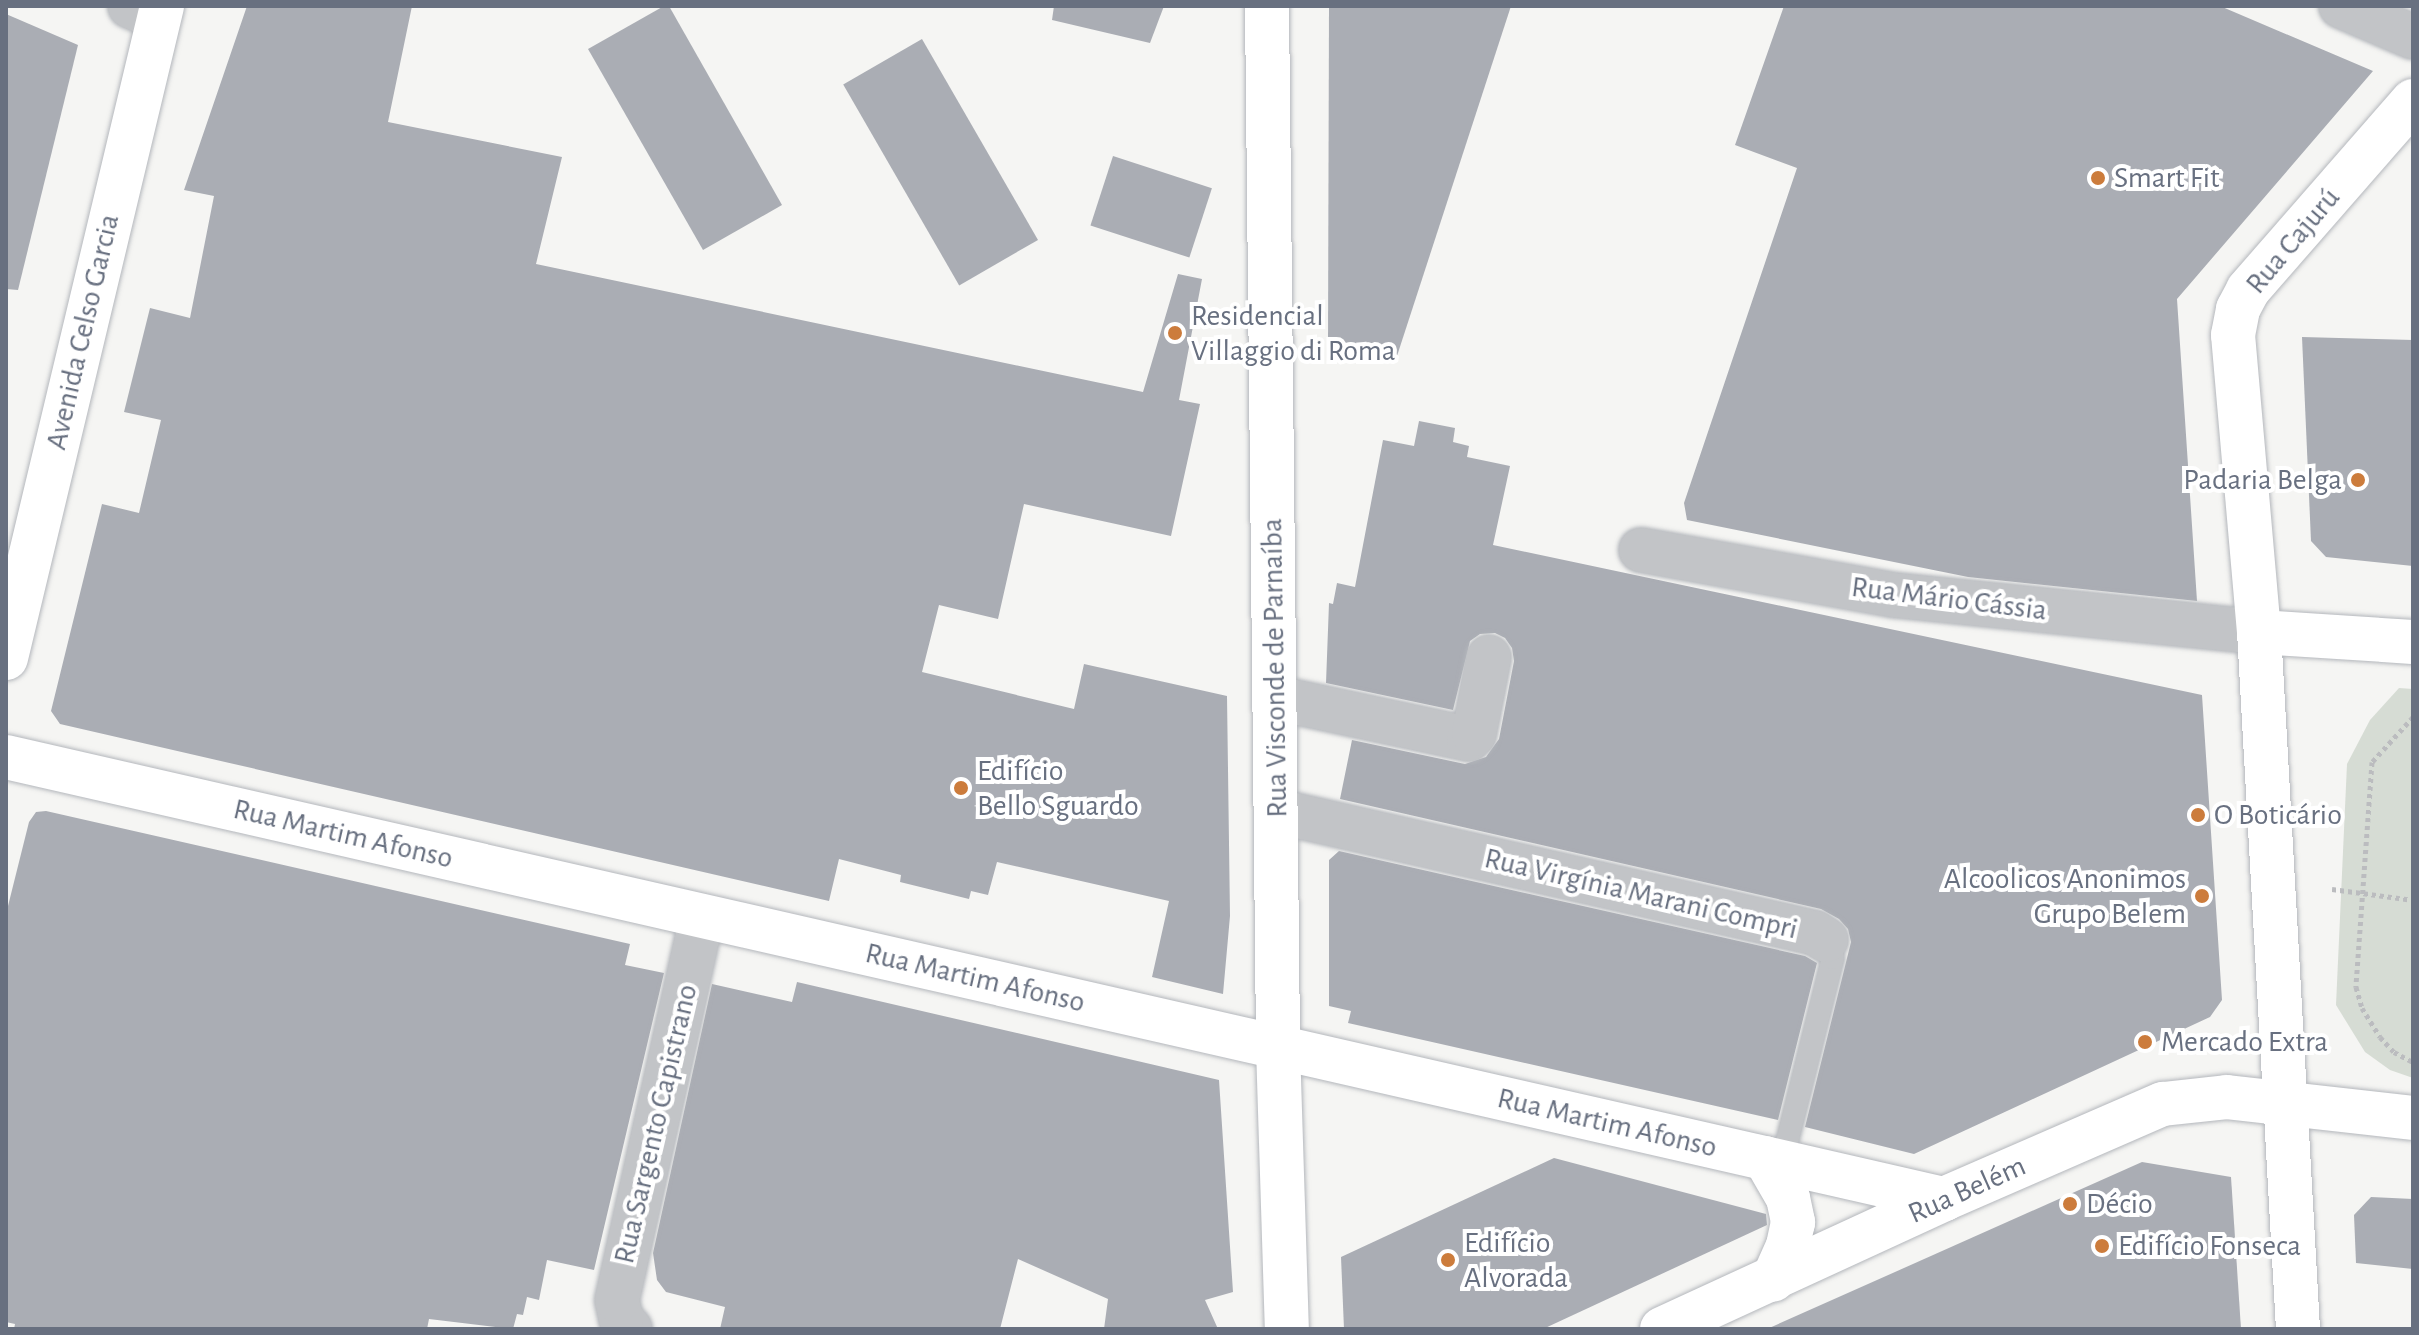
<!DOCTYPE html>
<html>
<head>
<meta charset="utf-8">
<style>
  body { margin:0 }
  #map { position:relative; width:2419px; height:1335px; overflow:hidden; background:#f5f5f3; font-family:"Alegreya Sans",sans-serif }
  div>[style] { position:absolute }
  .green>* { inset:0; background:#d6dcd4 }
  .building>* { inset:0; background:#aaadb4; transform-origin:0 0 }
  .path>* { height:5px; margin-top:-2.5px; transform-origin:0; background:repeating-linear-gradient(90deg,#bbbcbf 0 4px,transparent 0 8px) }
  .roads { filter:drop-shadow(0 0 2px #b4b7bc) drop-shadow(0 0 2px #b4b7bc) }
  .lane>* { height:22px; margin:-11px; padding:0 11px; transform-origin:11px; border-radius:11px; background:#c2c4c7 }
  .street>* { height:44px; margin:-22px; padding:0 22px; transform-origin:22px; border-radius:22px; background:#c2c4c7 }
  .secondary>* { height:44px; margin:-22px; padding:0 22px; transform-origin:22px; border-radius:22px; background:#fff }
  .dots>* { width:22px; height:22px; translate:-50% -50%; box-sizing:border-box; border:4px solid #fff; border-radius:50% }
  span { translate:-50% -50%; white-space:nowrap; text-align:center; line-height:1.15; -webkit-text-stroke:8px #fff; paint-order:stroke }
  .poi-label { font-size:30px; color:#687080 }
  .left { translate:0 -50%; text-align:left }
  .right { translate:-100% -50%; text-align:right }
  .street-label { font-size:30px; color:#687080 }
  .frame { position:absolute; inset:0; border:8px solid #687080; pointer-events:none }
</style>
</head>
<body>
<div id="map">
  <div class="green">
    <i style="clip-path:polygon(2399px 688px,2413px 689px,2413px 1078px,2390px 1070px,2365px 1052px,2336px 1005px,2347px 764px,2370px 720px)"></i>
  </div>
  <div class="building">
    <i style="clip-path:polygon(247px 6px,412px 6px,388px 122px,562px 157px,536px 264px,1143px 392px,1178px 274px,1202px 279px,1179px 400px,1200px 404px,1171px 536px,1024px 504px,998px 619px,939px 605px,922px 672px,1074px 709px,1084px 664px,1227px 696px,1230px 916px,1223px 994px,1152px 977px,1169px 901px,997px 862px,988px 895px,971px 891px,969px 899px,900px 882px,901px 875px,839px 859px,829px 901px,60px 724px,51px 711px,102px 504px,139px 513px,161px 420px,124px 412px,150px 308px,190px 318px,214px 196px,184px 190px)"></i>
    <i style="clip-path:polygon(664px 6px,669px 6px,782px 205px,703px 250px,588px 49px)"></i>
    <i style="clip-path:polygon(1054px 6px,1164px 6px,1150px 43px,1052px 20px)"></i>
    <i style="clip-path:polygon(1329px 6px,1511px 6px,1396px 359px,1328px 346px)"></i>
    <i style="clip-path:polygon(1784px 6px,2220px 6px,2373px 71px,2177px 299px,2197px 601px,1968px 577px,1687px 520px,1684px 503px,1797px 168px,1735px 145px)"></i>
    <i style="clip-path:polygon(6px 14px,78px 45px,18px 290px,6px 289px)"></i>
    <i style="left:922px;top:39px;width:232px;height:91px;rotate:60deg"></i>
    <i style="left:1113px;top:156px;width:104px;height:73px;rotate:18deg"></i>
    <i style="clip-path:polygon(2302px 337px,2413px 340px,2413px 566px,2326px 557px,2311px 541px)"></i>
    <i style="clip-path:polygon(1419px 421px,1455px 428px,1453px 442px,1469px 446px,1467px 457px,1510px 466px,1493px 545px,2202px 695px,2222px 1000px,2210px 1017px,1914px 1154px,1805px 1127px,1851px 942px,1848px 929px,1839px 919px,1821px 909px,1340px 799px,1352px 740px,1465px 764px,1486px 757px,1499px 739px,1514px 661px,1512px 648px,1505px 638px,1495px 633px,1480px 634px,1470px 641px,1453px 710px,1326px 683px,1329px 603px,1333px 604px,1337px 583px,1355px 587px,1383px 440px,1414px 446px)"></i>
    <i style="clip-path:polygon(46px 811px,630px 944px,625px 965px,664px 973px,594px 1270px,547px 1260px,539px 1300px,527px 1297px,523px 1315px,517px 1314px,513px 1329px,429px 1319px,427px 1329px,14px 1329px,15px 1324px,6px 1322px,6px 914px,29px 822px,36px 812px)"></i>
    <i style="clip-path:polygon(1339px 851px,1805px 956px,1817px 963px,1778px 1120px,1348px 1023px,1351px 1011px,1329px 1006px,1329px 860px)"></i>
    <i style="clip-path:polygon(797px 982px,1219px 1080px,1233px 1292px,1205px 1300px,1218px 1329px,1104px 1329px,1108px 1299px,1018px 1259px,1000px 1329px,720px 1329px,725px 1307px,666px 1292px,657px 1280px,653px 1253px,712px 984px,792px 1002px)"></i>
    <i style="clip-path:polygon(1554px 1158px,1766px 1214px,1767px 1225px,1543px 1329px,1344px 1329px,1341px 1257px)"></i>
    <i style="clip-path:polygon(2142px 1162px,2231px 1177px,2241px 1329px,1767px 1329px)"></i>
    <i style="clip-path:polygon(2371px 1197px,2413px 1199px,2413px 1269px,2356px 1263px,2354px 1215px)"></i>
  </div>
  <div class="path">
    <i style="left:2413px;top:717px;width:61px;rotate:132.3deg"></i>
    <i style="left:2372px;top:762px;width:226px;rotate:94.1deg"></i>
    <i style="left:2356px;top:987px;width:22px;rotate:74deg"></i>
    <i style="left:2362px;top:1008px;width:34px;rotate:58deg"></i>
    <i style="left:2380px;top:1037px;width:21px;rotate:47deg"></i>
    <i style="left:2394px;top:1052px;width:21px;rotate:28deg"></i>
    <i style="left:2332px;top:889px;width:82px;rotate:7.7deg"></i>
  </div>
  <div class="roads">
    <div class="lane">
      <i style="left:1782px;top:1162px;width:210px;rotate:-76deg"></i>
      <i style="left:1833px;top:958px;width:19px;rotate:-111deg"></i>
    </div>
    <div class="street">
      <i style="left:130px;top:6px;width:30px;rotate:23deg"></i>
      <i style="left:2341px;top:6px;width:78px;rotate:23.3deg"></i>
      <i style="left:1641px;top:550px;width:256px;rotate:10.1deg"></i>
      <i style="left:1893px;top:595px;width:368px;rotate:5.8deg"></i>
      <i style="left:1276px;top:698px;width:197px;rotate:12deg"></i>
      <i style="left:1469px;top:739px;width:7px;rotate:-45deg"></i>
      <i style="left:1474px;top:734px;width:78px;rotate:-79deg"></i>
      <i style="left:1276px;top:811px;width:553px;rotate:12.75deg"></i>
      <i style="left:1815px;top:933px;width:13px;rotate:32deg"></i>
      <i style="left:630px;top:1329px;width:13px;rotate:-132deg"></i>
      <i style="left:621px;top:1319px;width:19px;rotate:-102deg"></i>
      <i style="left:617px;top:1300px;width:393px;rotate:-77.5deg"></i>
    </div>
    <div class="secondary">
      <i style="left:1267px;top:6px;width:1041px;rotate:89.39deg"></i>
      <i style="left:1278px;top:1047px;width:282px;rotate:88.2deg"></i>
      <i style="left:2259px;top:632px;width:154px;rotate:3.7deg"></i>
      <i style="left:6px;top:658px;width:670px;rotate:-76.54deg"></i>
      <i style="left:6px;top:757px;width:1988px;rotate:12.85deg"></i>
      <i style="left:1765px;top:1158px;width:46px;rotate:60.1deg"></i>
      <i style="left:1788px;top:1198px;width:25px;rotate:78deg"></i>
      <i style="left:1793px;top:1222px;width:25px;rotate:102deg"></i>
      <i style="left:1788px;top:1246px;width:37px;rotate:114deg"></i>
      <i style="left:1662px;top:1329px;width:311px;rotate:-24.7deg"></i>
      <i style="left:1944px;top:1199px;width:239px;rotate:-23.5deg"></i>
      <i style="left:2163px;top:1104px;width:64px;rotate:-6.2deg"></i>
      <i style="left:2227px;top:1097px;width:187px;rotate:6.4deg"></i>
      <i style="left:2298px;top:1329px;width:698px;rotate:-93.2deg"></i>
      <i style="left:2259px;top:632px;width:298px;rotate:-95deg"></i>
      <i style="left:2233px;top:335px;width:26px;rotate:-79deg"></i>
      <i style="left:2238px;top:309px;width:21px;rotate:-62deg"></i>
      <i style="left:2248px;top:290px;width:251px;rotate:-48.9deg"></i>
    </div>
  </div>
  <div class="dots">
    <i style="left:2098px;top:178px;background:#cc7c3c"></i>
    <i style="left:1175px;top:333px;background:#cc7c3c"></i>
    <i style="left:2358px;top:480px;background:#cc7c3c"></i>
    <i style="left:961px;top:788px;background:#cc7c3c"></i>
    <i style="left:2198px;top:815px;background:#cc7c3c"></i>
    <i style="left:2202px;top:896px;background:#cc7c3c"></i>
    <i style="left:2145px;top:1042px;background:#cc7c3c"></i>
    <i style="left:2070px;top:1204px;background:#cc7c3c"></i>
    <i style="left:2102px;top:1246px;background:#cc7c3c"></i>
    <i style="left:1448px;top:1260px;background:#cc7c3c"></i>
  </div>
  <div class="poi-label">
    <span class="left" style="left:2114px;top:178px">Smart Fit</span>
    <span class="left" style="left:1191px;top:333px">Residencial<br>Villaggio di Roma</span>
    <span class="right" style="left:2342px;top:480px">Padaria Belga</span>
    <span class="left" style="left:977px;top:788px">Edifício<br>Bello Sguardo</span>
    <span class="left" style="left:2214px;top:815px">O Boticário</span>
    <span class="right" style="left:2186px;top:896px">Alcoolicos Anonimos<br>Grupo Belem</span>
    <span class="left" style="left:2161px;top:1042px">Mercado Extra</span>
    <span class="left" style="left:2086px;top:1204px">Décio</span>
    <span class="left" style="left:1464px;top:1260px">Edifício<br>Alvorada</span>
    <span class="left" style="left:2118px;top:1246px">Edifício Fonseca</span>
  </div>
  <div class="street-label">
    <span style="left:2293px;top:241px;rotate:-50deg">Rua Cajurú</span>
    <span style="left:83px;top:332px;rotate:-77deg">Avenida Celso Garcia</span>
    <span style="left:1949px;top:599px;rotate:7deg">Rua Mário Cássia</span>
    <span style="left:1275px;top:668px;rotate:-91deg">Rua Visconde de Parnaíba</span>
    <span style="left:343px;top:834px;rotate:13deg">Rua Martim Afonso</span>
    <span style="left:1641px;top:894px;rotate:13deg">Rua Virgínia Marani Compri</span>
    <span style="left:975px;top:978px;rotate:13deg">Rua Martim Afonso</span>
    <span style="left:1607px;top:1123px;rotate:13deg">Rua Martim Afonso</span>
    <span style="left:656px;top:1124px;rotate:-77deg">Rua Sargento Capistrano</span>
    <span style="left:1967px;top:1190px;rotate:-24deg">Rua Belém</span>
  </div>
  <div class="frame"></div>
</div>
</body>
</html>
